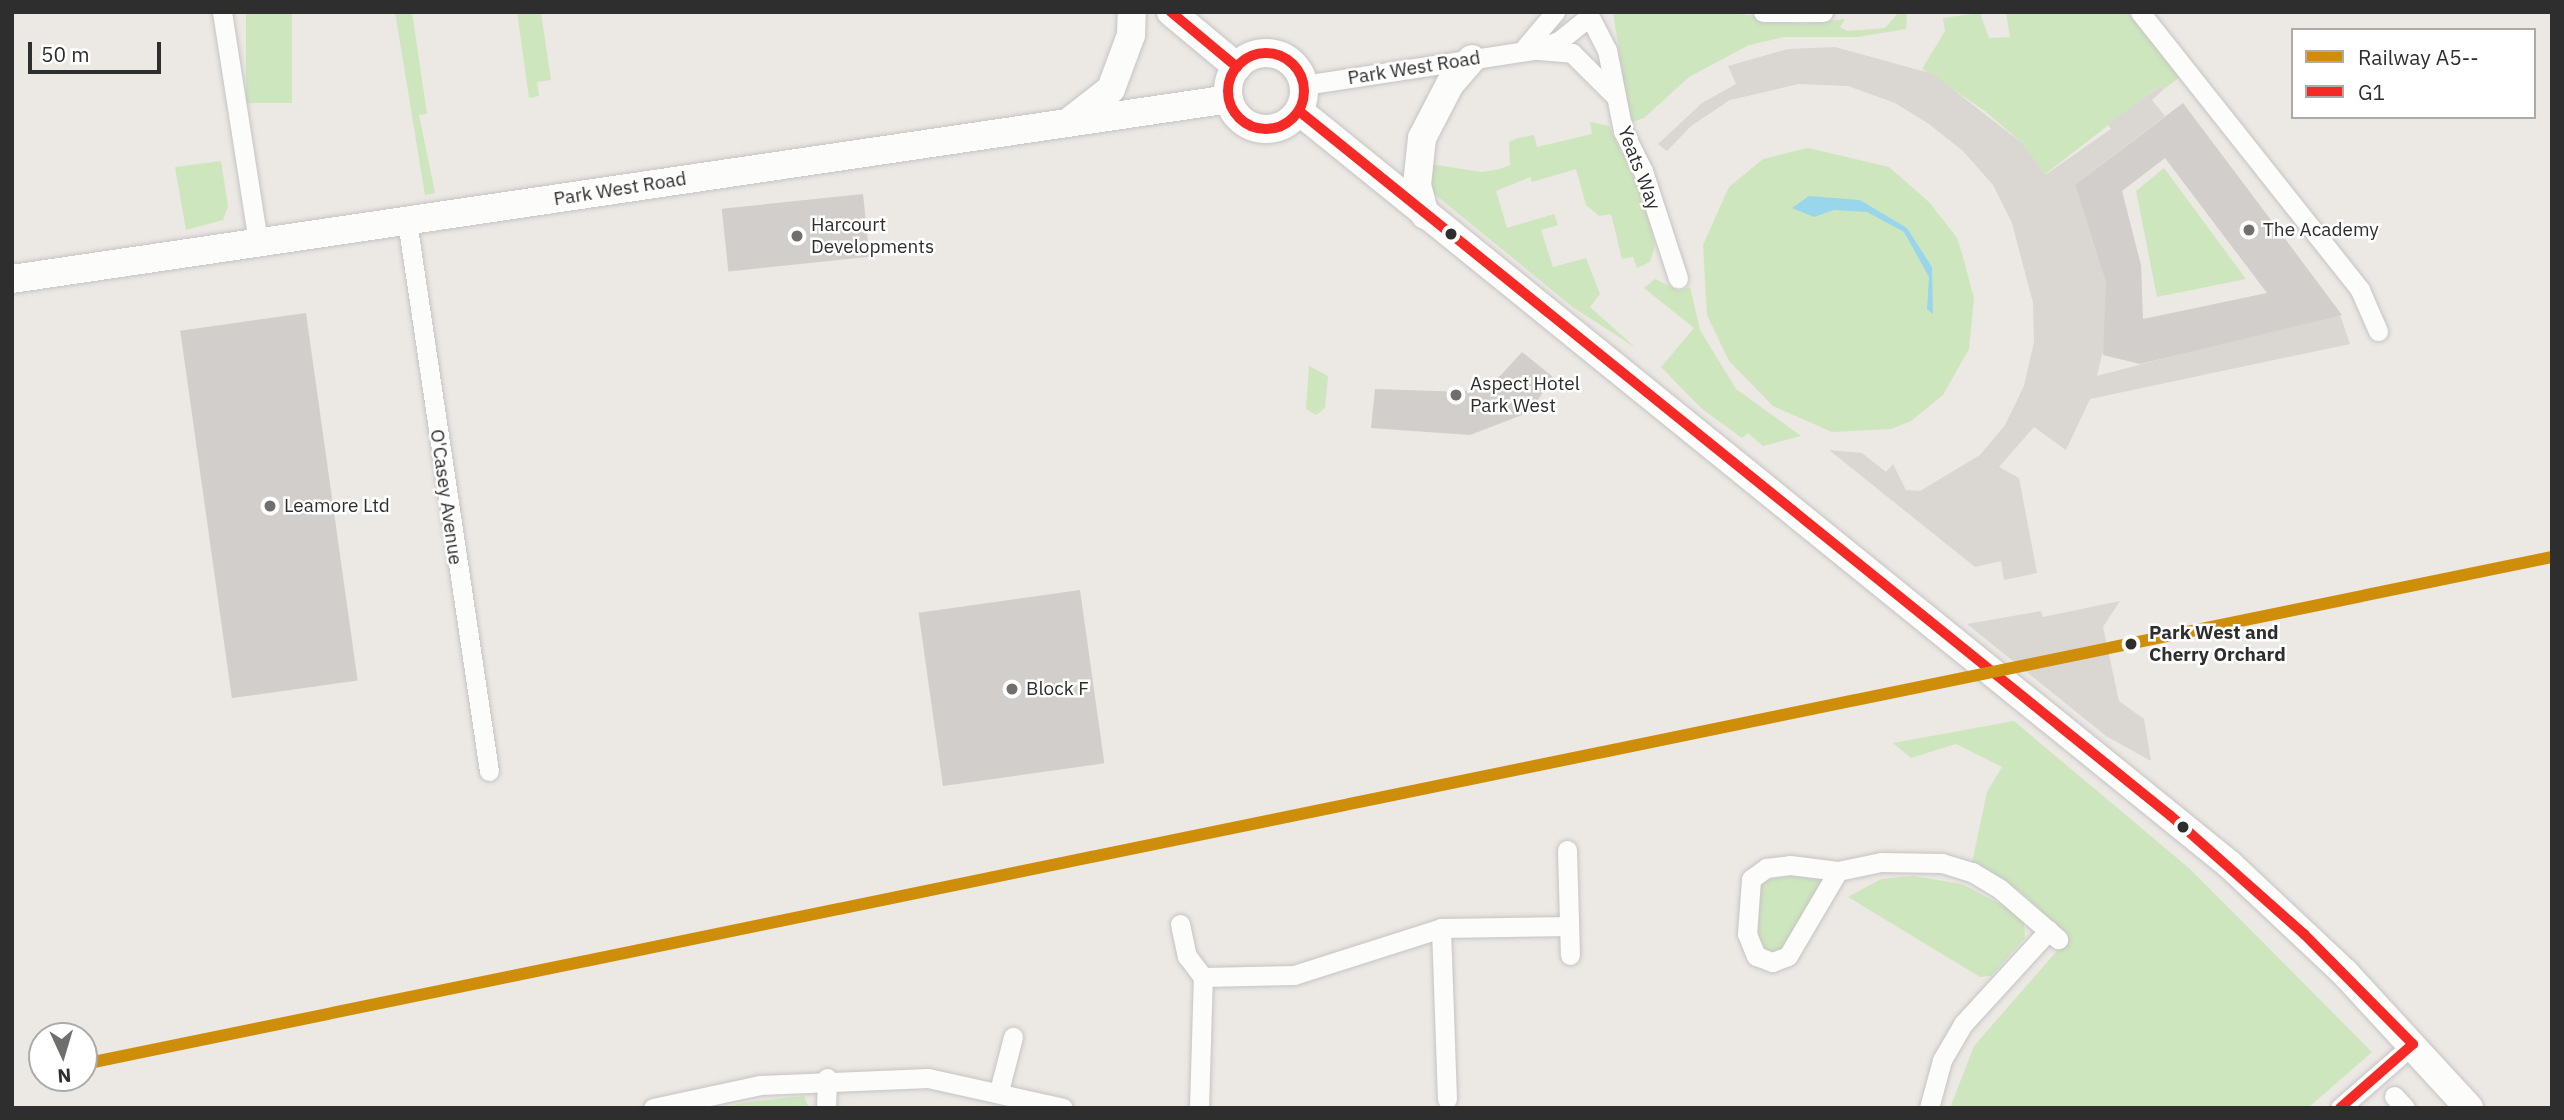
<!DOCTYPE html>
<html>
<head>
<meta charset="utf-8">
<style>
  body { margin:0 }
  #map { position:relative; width:2564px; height:1120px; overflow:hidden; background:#ece8e4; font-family:"IBM Plex Sans",sans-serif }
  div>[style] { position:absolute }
  .green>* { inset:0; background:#cee6be; transform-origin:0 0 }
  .plaza>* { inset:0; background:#dad6d2 }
  .water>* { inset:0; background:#99d6ec }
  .building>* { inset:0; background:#d1cecb; transform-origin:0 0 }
  .roads { filter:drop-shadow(0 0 2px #c5c4c5) drop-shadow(0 0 2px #c5c4c5) }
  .street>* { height:19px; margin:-9.5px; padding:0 9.5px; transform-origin:9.5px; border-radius:9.5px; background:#fcfcfb }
  .secondary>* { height:28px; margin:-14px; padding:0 14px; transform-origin:14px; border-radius:14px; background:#fcfcfb }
  .secondary>.ring { margin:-14px; padding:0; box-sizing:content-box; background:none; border:28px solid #fcfcfb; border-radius:50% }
  .bus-1>* { height:10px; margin:-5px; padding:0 5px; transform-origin:5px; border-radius:5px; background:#f52a26 }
  .bus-1>.ring { margin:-5px; padding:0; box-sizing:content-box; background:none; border:10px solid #f52a26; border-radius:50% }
  .rail-1>* { height:12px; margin:-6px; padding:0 6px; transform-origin:6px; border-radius:6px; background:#cf8e09 }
  .dots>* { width:19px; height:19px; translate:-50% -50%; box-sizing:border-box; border:4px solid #fff; border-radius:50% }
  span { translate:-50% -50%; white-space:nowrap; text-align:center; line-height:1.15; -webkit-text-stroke:5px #fff; paint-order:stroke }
  .street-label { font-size:19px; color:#2e2e2e }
  .poi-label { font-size:19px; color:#2e2e2e }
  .left { translate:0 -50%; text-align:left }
  .stop-label { font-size:19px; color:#2e2e2e; font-weight:700 }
  .frame { position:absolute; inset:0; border:14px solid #2e2e2e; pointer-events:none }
  .legend { position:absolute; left:2291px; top:28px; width:245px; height:91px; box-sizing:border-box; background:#fff; border:2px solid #ababab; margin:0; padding:9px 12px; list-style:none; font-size:21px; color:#2e2e2e }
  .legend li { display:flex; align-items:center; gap:14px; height:35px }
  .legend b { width:35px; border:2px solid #ababab }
  .north { position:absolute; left:28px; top:1022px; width:70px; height:70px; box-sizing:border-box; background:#fff; border:2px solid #ababab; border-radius:50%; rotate:176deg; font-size:19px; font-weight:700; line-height:28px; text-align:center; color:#2e2e2e }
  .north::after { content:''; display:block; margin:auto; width:24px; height:32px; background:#706f6e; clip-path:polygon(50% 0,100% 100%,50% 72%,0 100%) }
  .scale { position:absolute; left:28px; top:42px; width:133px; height:32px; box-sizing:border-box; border:4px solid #2e2e2e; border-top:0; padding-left:9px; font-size:21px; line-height:24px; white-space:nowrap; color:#2e2e2e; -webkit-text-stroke:5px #fff; paint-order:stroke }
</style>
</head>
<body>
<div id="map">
  <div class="green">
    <i style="left:246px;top:12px;width:46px;height:91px"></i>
    <i style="clip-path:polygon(395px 12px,412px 12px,427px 114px,419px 115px,435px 193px,425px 195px)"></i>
    <i style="clip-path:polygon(517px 12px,541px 12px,551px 80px,537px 82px,539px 96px,529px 98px)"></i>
    <i style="clip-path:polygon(1613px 12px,1730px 12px,1802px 24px,1845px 19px,1840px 27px,1847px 31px,1885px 28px,1899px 12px,1907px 12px,1906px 29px,1858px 37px,1784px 37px,1749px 45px,1689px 77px,1644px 118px,1630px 123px)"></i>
    <i style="clip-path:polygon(2006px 12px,2127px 12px,2181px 76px,2163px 90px,2159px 86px,2044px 175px,2022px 143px,1985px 111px,1922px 69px,1945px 31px,1943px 18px,1980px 13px,1989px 38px,2010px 37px)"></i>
    <i style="clip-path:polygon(1590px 122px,1609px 126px,1645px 202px,1655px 246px,1650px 262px,1637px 268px,1633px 257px,1622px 259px,1611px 214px,1599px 216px,1586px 205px,1576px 169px,1532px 182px,1530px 177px,1496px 191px,1507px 228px,1554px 214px,1558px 225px,1541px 230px,1553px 267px,1586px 258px,1600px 294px,1590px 307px,1636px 348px,1574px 308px,1427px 188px,1423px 163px,1482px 172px,1500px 169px,1510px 165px,1509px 142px,1518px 138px,1534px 135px,1537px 147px,1592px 134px)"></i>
    <i style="clip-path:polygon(1808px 148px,1889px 167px,1930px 203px,1957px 238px,1963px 257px,1974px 298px,1969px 349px,1943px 395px,1911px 421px,1891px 429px,1832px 432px,1773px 406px,1729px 361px,1707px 315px,1703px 245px,1729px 187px,1763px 159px)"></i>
    <i style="clip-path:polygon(221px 161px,228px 206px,223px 220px,186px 230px,175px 167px)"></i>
    <i style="clip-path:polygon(2164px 168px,2246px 279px,2157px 297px,2136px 191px)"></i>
    <i style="clip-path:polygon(1655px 279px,1679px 291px,1690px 287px,1700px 330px,1736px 389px,1801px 436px,1763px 446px,1748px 433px,1742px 438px,1702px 409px,1661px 367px,1694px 328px,1644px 288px)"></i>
    <i style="clip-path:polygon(1309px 366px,1328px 376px,1325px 408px,1316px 415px,1306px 409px)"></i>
    <i style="clip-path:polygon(2014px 721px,2190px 869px,2372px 1052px,2308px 1108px,1950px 1108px,1974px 1046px,2069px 937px,2020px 891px,1972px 863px,1987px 792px,2002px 767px,1956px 744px,1911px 758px,1893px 743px)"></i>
    <i style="clip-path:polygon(1808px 873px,1823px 882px,1785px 949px,1769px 953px,1758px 938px,1761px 881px)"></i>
    <i style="clip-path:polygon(1913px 876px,1962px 884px,2011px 910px,2024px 922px,2025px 938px,1991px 976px,1980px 977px,1848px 897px,1881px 879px)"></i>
    <i style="clip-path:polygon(804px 1096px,809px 1108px,722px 1108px,747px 1102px)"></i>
  </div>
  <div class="plaza">
    <i style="clip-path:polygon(1835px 47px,1933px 74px,2022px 143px,2045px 175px,2111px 129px,2108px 124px,2160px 86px,2163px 90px,2152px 100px,2165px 116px,2075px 185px,2106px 283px,2106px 337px,2097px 376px,2339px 312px,2350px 344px,2090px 399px,2066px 450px,2034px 427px,1999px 467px,2019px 478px,2037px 573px,2004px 580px,2001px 561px,1975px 567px,1829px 450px,1862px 453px,1886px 472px,1893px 464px,1906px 490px,1920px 491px,1980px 455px,2005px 425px,2024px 386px,2034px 342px,2033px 303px,2012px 223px,1993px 185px,1963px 151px,1929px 124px,1895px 103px,1848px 86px,1799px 84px,1730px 100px,1691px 126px,1667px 151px,1658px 144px,1702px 103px,1736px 84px,1728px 66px,1788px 49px)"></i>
    <i style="clip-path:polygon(2120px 601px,2103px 627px,2119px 701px,2144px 719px,2151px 761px,2106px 736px,1967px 624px,2041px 611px,2043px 617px)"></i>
  </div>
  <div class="water">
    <i style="clip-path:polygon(1809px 196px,1860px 200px,1907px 228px,1932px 267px,1933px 314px,1927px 309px,1929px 277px,1904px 232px,1867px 212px,1834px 210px,1814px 217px,1792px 208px)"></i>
  </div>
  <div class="building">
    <i style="clip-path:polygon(evenodd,2183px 103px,2283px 236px,2342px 315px,2140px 364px,2103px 355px,2106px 283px,2075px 185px,2183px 103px,2165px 158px,2267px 293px,2143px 319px,2141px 265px,2122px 191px,2165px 158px)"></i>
    <i style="left:863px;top:194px;width:63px;height:142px;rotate:84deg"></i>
    <i style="left:306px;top:313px;width:371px;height:127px;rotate:82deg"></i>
    <i style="clip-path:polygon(1522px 352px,1553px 377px,1530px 412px,1470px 435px,1371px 428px,1375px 389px,1463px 392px,1500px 376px)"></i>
    <i style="left:1080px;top:590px;width:175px;height:163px;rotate:82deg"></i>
  </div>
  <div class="roads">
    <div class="street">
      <i style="left:222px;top:12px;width:234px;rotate:81.1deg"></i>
      <i style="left:1763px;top:12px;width:60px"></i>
      <i style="left:2140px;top:12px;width:355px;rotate:51.6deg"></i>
      <i style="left:2360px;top:290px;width:45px;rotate:66.3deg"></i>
      <i style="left:1591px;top:19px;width:35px;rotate:63deg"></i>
      <i style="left:1607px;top:50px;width:83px;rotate:78.8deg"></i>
      <i style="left:1623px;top:131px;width:45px;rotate:63.4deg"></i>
      <i style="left:1643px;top:171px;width:113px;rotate:71.9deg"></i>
      <i style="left:1523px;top:50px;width:50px;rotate:-49.9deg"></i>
      <i style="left:1539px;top:50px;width:33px;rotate:5deg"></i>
      <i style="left:1572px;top:53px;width:61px;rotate:45deg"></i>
      <i style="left:1304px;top:85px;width:233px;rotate:-8.7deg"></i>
      <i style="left:1534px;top:50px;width:27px;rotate:-20deg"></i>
      <i style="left:1559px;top:41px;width:32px;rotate:-39deg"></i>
      <i style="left:407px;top:221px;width:556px;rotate:81.52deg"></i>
      <i style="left:1567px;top:850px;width:105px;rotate:88.4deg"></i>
      <i style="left:1838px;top:871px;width:99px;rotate:120.5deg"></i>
      <i style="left:1788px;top:956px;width:17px;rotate:159deg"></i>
      <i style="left:1772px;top:962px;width:17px;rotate:-159deg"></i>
      <i style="left:1756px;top:956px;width:24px;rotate:-112deg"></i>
      <i style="left:1747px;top:934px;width:55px;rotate:-85.8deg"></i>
      <i style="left:1751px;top:879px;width:19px;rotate:-36deg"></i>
      <i style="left:1766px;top:868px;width:24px;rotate:-7deg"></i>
      <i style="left:1790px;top:865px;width:48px;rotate:7.1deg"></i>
      <i style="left:1838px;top:871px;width:44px;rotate:-11.8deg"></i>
      <i style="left:1881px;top:862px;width:61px;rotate:0.9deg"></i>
      <i style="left:1942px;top:863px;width:31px;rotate:17deg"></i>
      <i style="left:1972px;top:872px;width:33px;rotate:31deg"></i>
      <i style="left:2000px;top:889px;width:77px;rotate:40.8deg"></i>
      <i style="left:1180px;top:924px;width:33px;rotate:78deg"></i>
      <i style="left:1187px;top:956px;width:26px;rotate:53deg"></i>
      <i style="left:1441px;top:928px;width:171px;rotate:88deg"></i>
      <i style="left:1203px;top:977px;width:91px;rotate:-1.3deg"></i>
      <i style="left:1294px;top:975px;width:154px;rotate:-17.7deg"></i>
      <i style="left:1441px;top:928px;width:128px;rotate:-0.9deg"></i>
      <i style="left:999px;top:1091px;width:56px;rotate:-75.5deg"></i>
      <i style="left:2394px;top:1096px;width:16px;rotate:47deg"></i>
      <i style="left:653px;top:1108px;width:109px;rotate:-12.1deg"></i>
      <i style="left:760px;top:1085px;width:168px;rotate:-2.4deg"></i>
      <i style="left:928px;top:1078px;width:138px;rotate:12.5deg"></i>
      <i style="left:826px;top:1108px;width:30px;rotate:-88deg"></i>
      <i style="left:1199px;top:1108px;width:131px;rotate:-88.3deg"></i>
      <i style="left:1929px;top:1108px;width:50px;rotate:-74.8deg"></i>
      <i style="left:1942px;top:1060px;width:42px;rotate:-59.7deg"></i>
      <i style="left:1963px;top:1024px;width:127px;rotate:-47.5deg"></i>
      <i style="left:2340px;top:1108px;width:97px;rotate:-41.2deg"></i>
    </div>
    <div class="secondary">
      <i style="left:1171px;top:12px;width:86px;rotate:39.8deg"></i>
      <i class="ring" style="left:1228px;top:53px;width:48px;height:48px"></i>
      <i style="left:1299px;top:111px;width:1198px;rotate:39deg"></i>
      <i style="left:2230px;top:865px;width:158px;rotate:43.2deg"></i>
      <i style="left:2345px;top:973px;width:183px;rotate:47.4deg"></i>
      <i style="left:1070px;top:121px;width:52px;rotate:-38deg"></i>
      <i style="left:1111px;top:89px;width:58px;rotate:-69.7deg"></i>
      <i style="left:1131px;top:35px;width:23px;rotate:-88deg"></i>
      <i style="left:1425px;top:215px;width:31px;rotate:-105deg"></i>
      <i style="left:1417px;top:185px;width:47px;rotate:-83.9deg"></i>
      <i style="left:1422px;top:138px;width:61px;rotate:-62.6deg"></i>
      <i style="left:1450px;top:84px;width:33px;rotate:-49deg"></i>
      <i style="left:12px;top:279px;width:1230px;rotate:-8.41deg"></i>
    </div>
  </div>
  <div class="bus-1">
    <i style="left:1171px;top:12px;width:86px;rotate:39.8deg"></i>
    <i class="ring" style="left:1228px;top:53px;width:66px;height:66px"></i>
    <i style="left:1299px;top:111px;width:1121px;rotate:38.96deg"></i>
    <i style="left:2171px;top:816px;width:178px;rotate:41.6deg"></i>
    <i style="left:2304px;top:934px;width:155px;rotate:45.3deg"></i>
    <i style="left:2340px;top:1108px;width:97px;rotate:-41.2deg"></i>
  </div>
  <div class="rail-1">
    <i style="left:84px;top:1064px;width:2520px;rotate:-11.61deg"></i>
  </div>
  <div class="dots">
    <i style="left:2249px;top:230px;background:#706f6e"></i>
    <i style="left:1451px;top:234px;background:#2e2e2e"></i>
    <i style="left:797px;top:236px;background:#706f6e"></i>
    <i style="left:1456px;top:395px;background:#706f6e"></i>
    <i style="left:270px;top:506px;background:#706f6e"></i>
    <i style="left:2131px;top:644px;background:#2e2e2e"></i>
    <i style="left:1012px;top:689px;background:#706f6e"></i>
    <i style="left:2183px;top:827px;background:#2e2e2e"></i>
  </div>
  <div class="street-label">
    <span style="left:1414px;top:68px;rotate:-9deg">Park West Road</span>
    <span style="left:1639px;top:168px;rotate:69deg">Yeats Way</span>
    <span style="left:620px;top:189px;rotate:-9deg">Park West Road</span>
    <span style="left:446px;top:497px;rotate:82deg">O'Casey Avenue</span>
  </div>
  <div class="poi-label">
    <span class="left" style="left:811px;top:236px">Harcourt<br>Developments</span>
    <span class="left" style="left:2263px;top:230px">The Academy</span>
    <span class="left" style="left:1470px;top:395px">Aspect Hotel<br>Park West</span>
    <span class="left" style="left:284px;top:506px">Leamore Ltd</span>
    <span class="left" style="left:1026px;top:689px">Block F</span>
  </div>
  <div class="stop-label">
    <span class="left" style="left:2149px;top:644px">Park West and<br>Cherry Orchard</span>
  </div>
  <div class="frame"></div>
  <ul class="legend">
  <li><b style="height:9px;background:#cf8e09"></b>Railway A5--</li>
  <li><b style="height:9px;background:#f52a26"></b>G1</li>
  </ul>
  <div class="north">N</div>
  <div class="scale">50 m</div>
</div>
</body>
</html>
